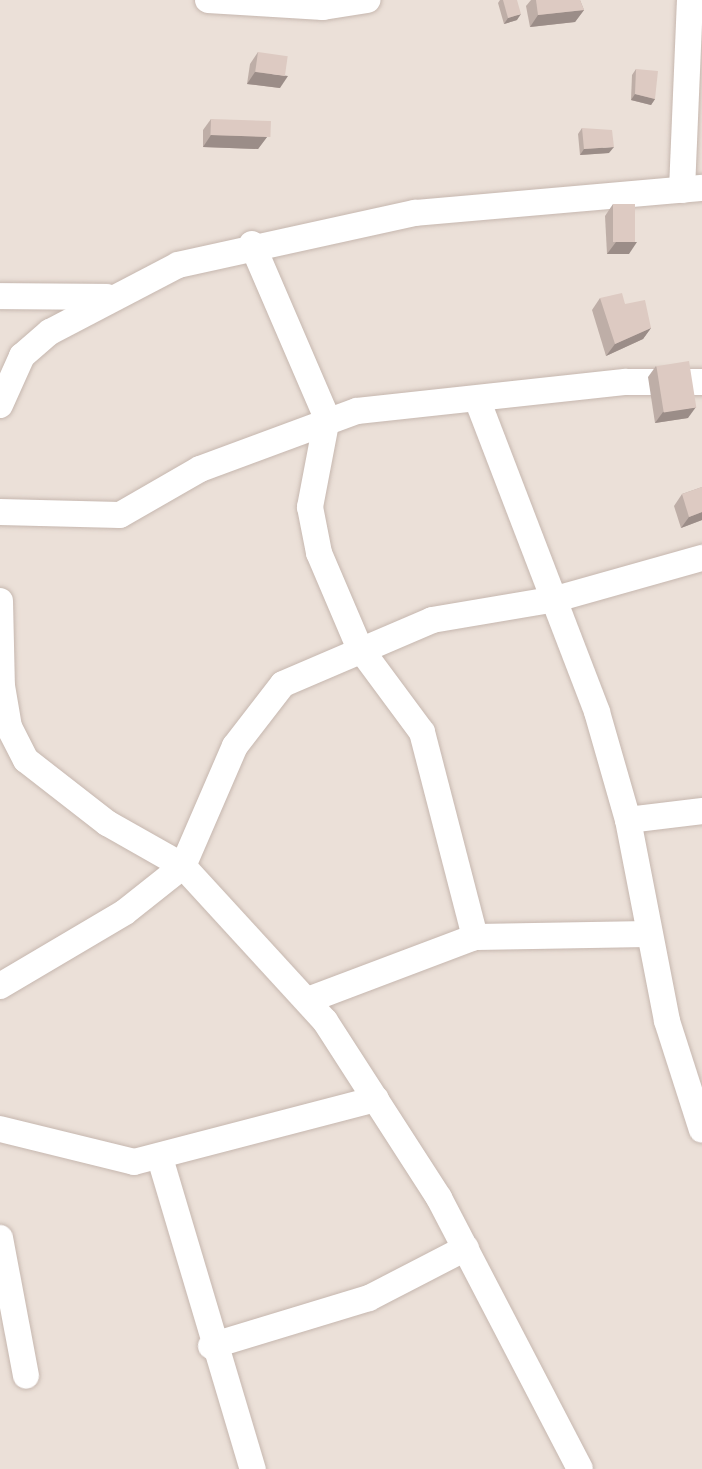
<!DOCTYPE html>
<html>
<head>
<meta charset="utf-8">
<style>
  body { margin:0 }
  #map { position:relative; width:702px; height:1469px; overflow:hidden; background:#f7f0eb; font-family:Quicksand,sans-serif }
  div>[style] { position:absolute }
  .residential>* { inset:0; background:#ebe0d8; transform-origin:0 0 }
  .roads { filter:drop-shadow(0 0 2px #c6b7af) drop-shadow(0 0 2px #c6b7af) }
  .minor>* { height:26px; margin:-13px; padding:0 13px; transform-origin:13px; border-radius:13px; background:#fff }
  .wall>* { inset:0; background:#beaea7 }
  .shaded-wall>* { inset:0; background:#9b8d88 }
  .building>* { inset:0; background:#ddcac2; transform-origin:0 0 }
  span { translate:-50% -50%; white-space:nowrap; text-align:center; line-height:1.15; -webkit-text-stroke:8px #fff; paint-order:stroke }
</style>
</head>
<body>
<div id="map">
  <div class="residential">
    <i style="left:0;top:0;width:702px;height:1469px"></i>
  </div>
  <div class="roads">
    <div class="minor">
      <i style="left:208px;top:0;width:115px;rotate:3.5deg"></i>
      <i style="left:323px;top:7px;width:45px;rotate:-9deg"></i>
      <i style="left:682px;top:190px;width:190px;rotate:-87.6deg"></i>
      <i style="left:252px;top:244px;width:189px;rotate:66.7deg"></i>
      <i style="left:327px;top:418px;width:91px;rotate:100.8deg"></i>
      <i style="left:310px;top:507px;width:47px;rotate:78.9deg"></i>
      <i style="left:319px;top:553px;width:102px;rotate:66.9deg"></i>
      <i style="left:359px;top:647px;width:106px;rotate:53.5deg"></i>
      <i style="left:422px;top:732px;width:212px;rotate:75.5deg"></i>
      <i style="left:0;top:296px;width:107px;rotate:0.5deg"></i>
      <i style="left:477px;top:399px;width:335px;rotate:69deg"></i>
      <i style="left:597px;top:712px;width:112px;rotate:74deg"></i>
      <i style="left:628px;top:820px;width:205px;rotate:79deg"></i>
      <i style="left:667px;top:1021px;width:114px;rotate:72.2deg"></i>
      <i style="left:0;top:405px;width:54px;rotate:-65.8deg"></i>
      <i style="left:22px;top:356px;width:37px;rotate:-41deg"></i>
      <i style="left:50px;top:332px;width:144px;rotate:-27.6deg"></i>
      <i style="left:178px;top:265px;width:243px;rotate:-12.4deg"></i>
      <i style="left:415px;top:213px;width:288px;rotate:-5deg"></i>
      <i style="left:0;top:512px;width:120px;rotate:1.4deg"></i>
      <i style="left:120px;top:515px;width:92px;rotate:-29.9deg"></i>
      <i style="left:200px;top:469px;width:167px;rotate:-20.3deg"></i>
      <i style="left:357px;top:411px;width:271px;rotate:-6.2deg"></i>
      <i style="left:626px;top:382px;width:76px"></i>
      <i style="left:0;top:601px;width:85px;rotate:88.7deg"></i>
      <i style="left:2px;top:686px;width:42px;rotate:80.3deg"></i>
      <i style="left:9px;top:727px;width:37px;rotate:63deg"></i>
      <i style="left:26px;top:760px;width:103px;rotate:37.9deg"></i>
      <i style="left:107px;top:823px;width:87px;rotate:29.5deg"></i>
      <i style="left:183px;top:866px;width:210px;rotate:47.5deg"></i>
      <i style="left:325px;top:1021px;width:211px;rotate:57.2deg"></i>
      <i style="left:439px;top:1198px;width:305px;rotate:62.5deg"></i>
      <i style="left:628px;top:820px;width:75px;rotate:-6.9deg"></i>
      <i style="left:0;top:986px;width:145px;rotate:-30.6deg"></i>
      <i style="left:125px;top:912px;width:74px;rotate:-38.4deg"></i>
      <i style="left:183px;top:866px;width:131px;rotate:-66.6deg"></i>
      <i style="left:235px;top:746px;width:78px;rotate:-52.3deg"></i>
      <i style="left:283px;top:684px;width:162px;rotate:-23.2deg"></i>
      <i style="left:432px;top:620px;width:126px;rotate:-9.6deg"></i>
      <i style="left:556px;top:599px;width:152px;rotate:-15.7deg"></i>
      <i style="left:308px;top:1000px;width:178px;rotate:-20.7deg"></i>
      <i style="left:475px;top:937px;width:174px;rotate:-1deg"></i>
      <i style="left:0;top:1129px;width:138px;rotate:13.8deg"></i>
      <i style="left:134px;top:1162px;width:250px;rotate:-14.6deg"></i>
      <i style="left:160px;top:1158px;width:325px;rotate:73.4deg"></i>
      <i style="left:0;top:1238px;width:140px;rotate:79.3deg"></i>
      <i style="left:211px;top:1346px;width:165px;rotate:-16.9deg"></i>
      <i style="left:369px;top:1298px;width:109px;rotate:-27.3deg"></i>
    </div>
  </div>
  <div class="wall">
    <i style="clip-path:polygon(500px 0,517px 0,517px 20px,504px 24px,498px 3px)"></i>
    <i style="clip-path:polygon(531px 0,580px 0,584px 10px,575px 22px,530px 27px,526px 6px)"></i>
    <i style="clip-path:polygon(258px 52px,280px 88px,247px 84px,250px 64px)"></i>
    <i style="clip-path:polygon(636px 69px,655px 99px,651px 105px,631px 100px,632px 75px)"></i>
    <i style="clip-path:polygon(211px 119px,267px 137px,258px 149px,203px 147px,203px 130px)"></i>
    <i style="clip-path:polygon(582px 128px,609px 153px,580px 155px,578px 134px)"></i>
    <i style="clip-path:polygon(613px 204px,629px 254px,607px 254px,605px 216px)"></i>
    <i style="clip-path:polygon(600px 298px,625px 304px,651px 328px,643px 339px,606px 356px,592px 310px)"></i>
    <i style="clip-path:polygon(656px 366px,688px 418px,655px 423px,648px 377px)"></i>
    <i style="clip-path:polygon(702px 487px,702px 520px,681px 528px,674px 506px,682px 494px)"></i>
  </div>
  <div class="shaded-wall">
    <i style="clip-path:polygon(584px 10px,575px 22px,530px 27px,538px 15px)"></i>
    <i style="clip-path:polygon(521px 14px,517px 20px,504px 24px,508px 18px)"></i>
    <i style="clip-path:polygon(255px 72px,288px 76px,280px 88px,247px 84px)"></i>
    <i style="clip-path:polygon(635px 94px,655px 99px,651px 105px,631px 100px)"></i>
    <i style="clip-path:polygon(211px 135px,267px 137px,258px 149px,203px 147px)"></i>
    <i style="clip-path:polygon(614px 147px,609px 153px,580px 155px,584px 149px)"></i>
    <i style="clip-path:polygon(616px 242px,637px 242px,629px 254px,607px 254px)"></i>
    <i style="clip-path:polygon(651px 328px,643px 339px,606px 356px,615px 344px)"></i>
    <i style="clip-path:polygon(696px 407px,688px 418px,655px 423px,663px 412px)"></i>
    <i style="clip-path:polygon(702px 512px,702px 520px,681px 528px,689px 517px)"></i>
  </div>
  <div class="building">
    <i style="clip-path:polygon(503px 0,517px 0,521px 14px,508px 18px)"></i>
    <i style="clip-path:polygon(536px 0,580px 0,584px 10px,538px 15px)"></i>
    <i style="left:258px;top:52px;width:30px;height:20px;rotate:8deg"></i>
    <i style="clip-path:polygon(636px 69px,658px 71px,655px 99px,635px 94px)"></i>
    <i style="left:211px;top:119px;width:60px;height:16px;rotate:2deg"></i>
    <i style="clip-path:polygon(582px 128px,612px 130px,614px 147px,584px 149px)"></i>
    <i style="left:613px;top:204px;width:22px;height:38px"></i>
    <i style="clip-path:polygon(622px 293px,625px 304px,645px 300px,651px 328px,615px 344px,600px 298px)"></i>
    <i style="left:689px;top:361px;width:47px;height:33px;rotate:81deg"></i>
    <i style="clip-path:polygon(702px 487px,702px 512px,689px 517px,682px 494px)"></i>
  </div>
</div>
</body>
</html>
